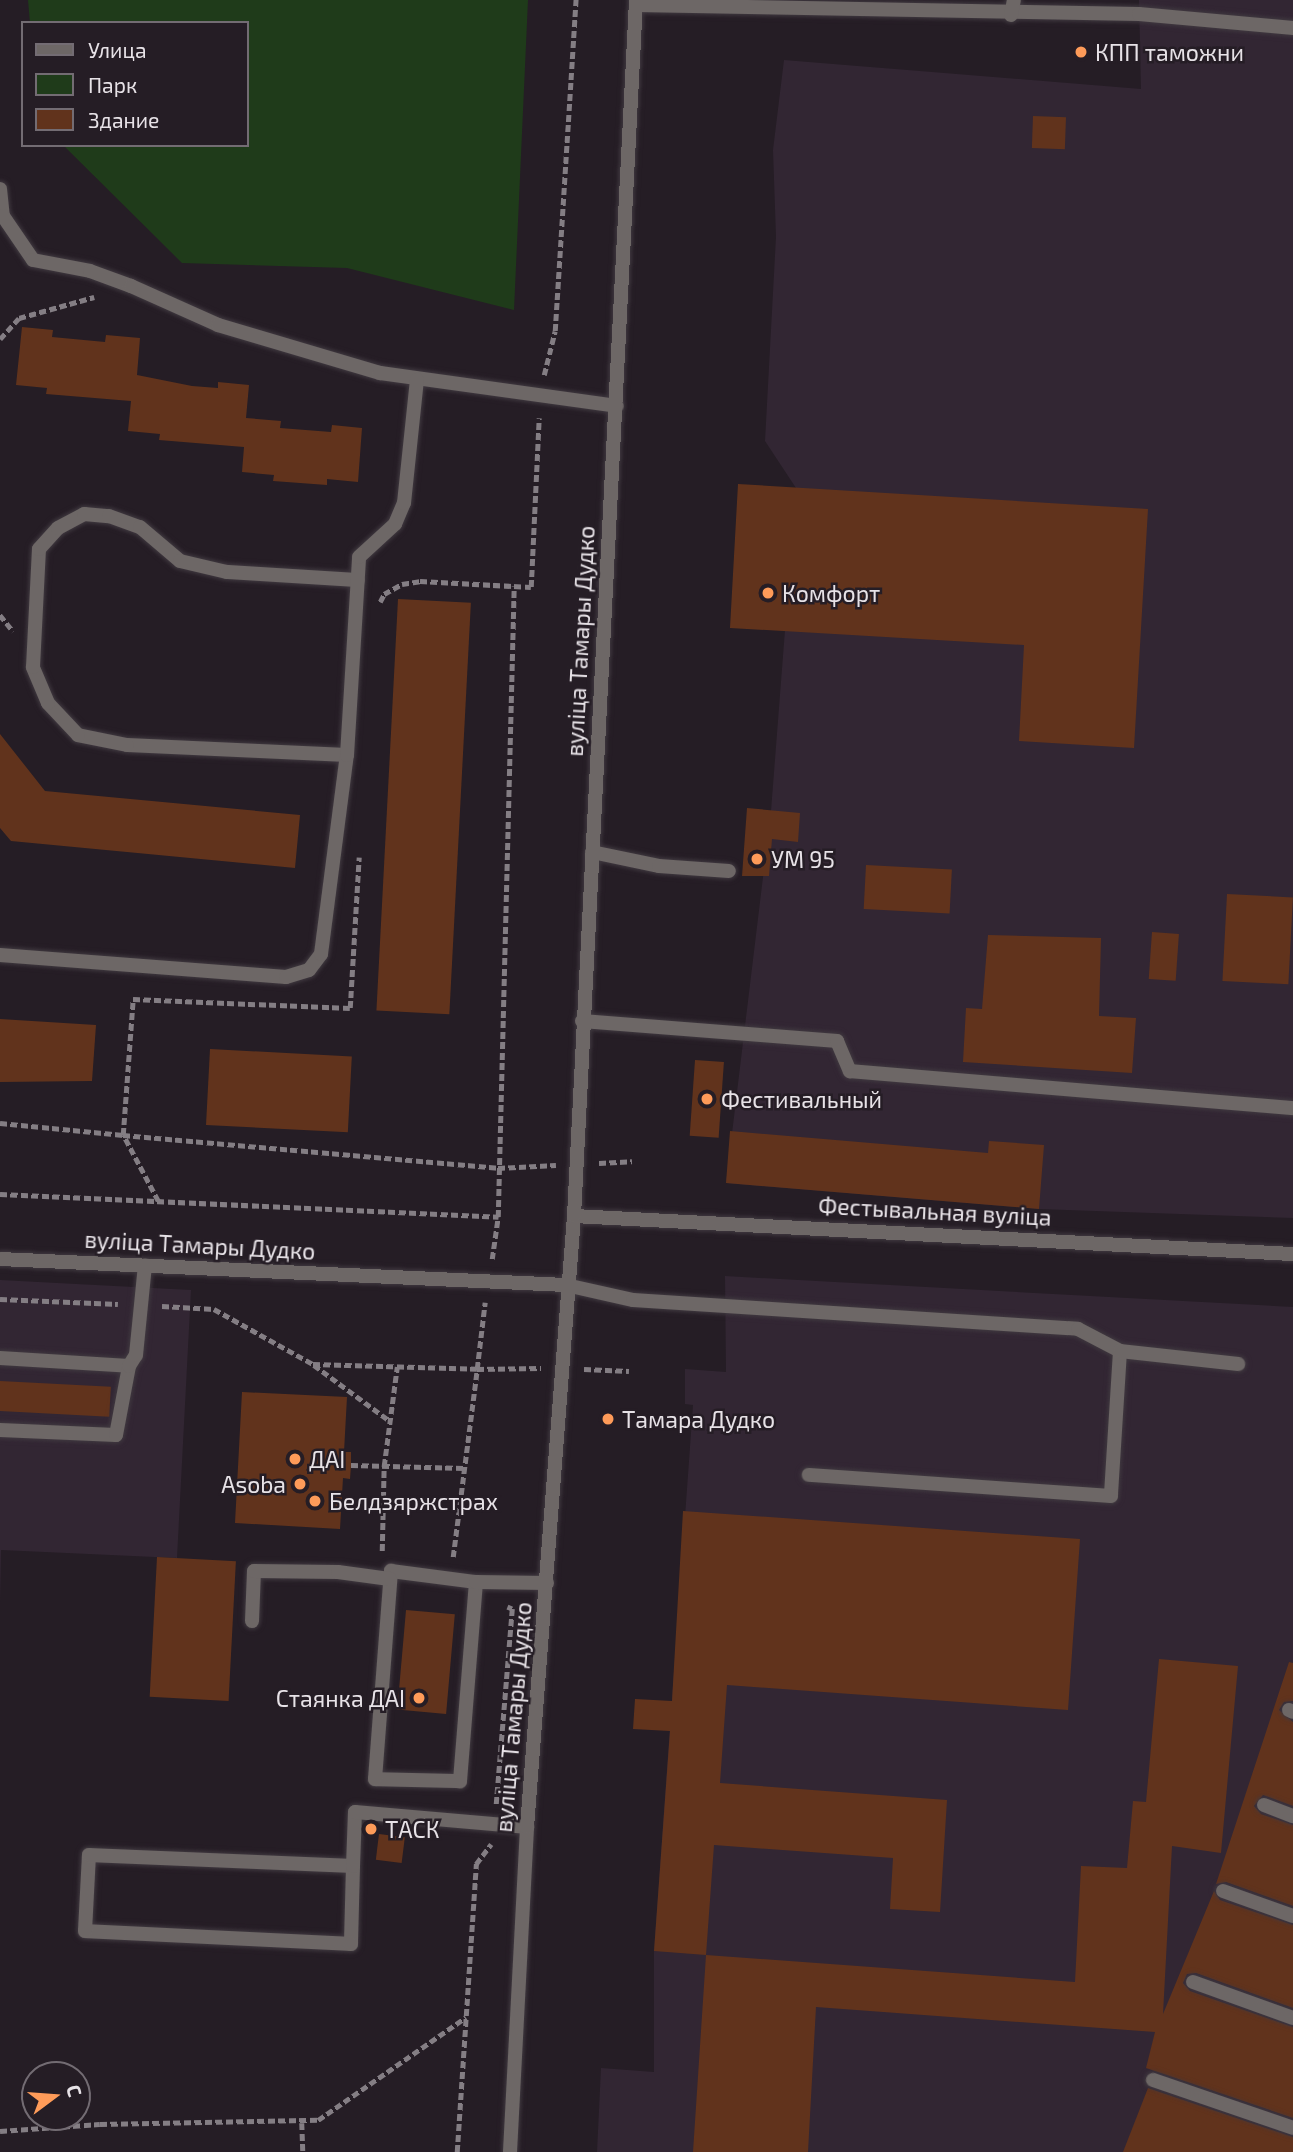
<!DOCTYPE html>
<html>
<head>
<meta charset="utf-8">
<style>
  body { margin:0 }
  #map { position:relative; width:1293px; height:2152px; overflow:hidden; background:#251d25; font-family:"Exo 2",sans-serif }
  div>[style] { position:absolute }
  .built>* { inset:0; background:#322633 }
  .green>* { inset:0; background:#1f3b1a }
  .building>* { inset:0; background:#61331c; transform-origin:0 0 }
  .path>* { height:4.5px; margin-top:-2.25px; transform-origin:0; background:repeating-linear-gradient(90deg,#847e84 0 7px,transparent 0 10.5px) }
  .roads { filter:drop-shadow(0 0 2px #403940) drop-shadow(0 0 2px #403940) }
  .service>* { height:14px; margin:-7px; padding:0 7px; transform-origin:7px; border-radius:7px; background:#6d6766 }
  .minor>* { height:14px; margin:-7px; padding:0 7px; transform-origin:7px; border-radius:7px; background:#6d6766 }
  .tertiary>* { height:14px; margin:-7px; padding:0 7px; transform-origin:7px; border-radius:7px; background:#6d6766 }
  .dots>* { width:19px; height:19px; translate:-50% -50%; box-sizing:border-box; border:4px solid #251d25; border-radius:50% }
  span { translate:-50% -50%; white-space:nowrap; text-align:center; line-height:1.15; -webkit-text-stroke:5px #251d25; paint-order:stroke }
  .poi-label { font-size:23px; color:#e7e2e7 }
  .left { translate:0 -50%; text-align:left }
  .right { translate:-100% -50%; text-align:right }
  .street-label { font-size:23px; color:#e7e2e7 }
  .legend { position:absolute; left:21px; top:21px; width:228px; height:126px; box-sizing:border-box; background:#251d25; border:2px solid #736c73; margin:0; padding:9px 12px; list-style:none; font-size:21px; color:#e7e2e7 }
  .legend li { display:flex; align-items:center; gap:14px; height:35px }
  .legend b { width:35px; border:2px solid #736c73 }
  .north { position:absolute; left:21px; top:2061px; width:70px; height:70px; box-sizing:border-box; background:#251d25; border:2px solid #736c73; border-radius:50%; rotate:74deg; font-size:19px; font-weight:700; line-height:28px; text-align:center; color:#e7e2e7 }
  .north::after { content:''; display:block; margin:auto; width:24px; height:32px; background:#fe9b59; clip-path:polygon(50% 0,100% 100%,50% 72%,0 100%) }
</style>
</head>
<body>
<div id="map">
  <div class="built">
    <i style="clip-path:polygon(1139px 0,1293px 0,1293px 1218px,1039px 1209px,726px 1183px,771px 811px,796px 488px,765px 441px,776px 237px,773px 150px,784px 60px,1141px 89px)"></i>
    <i style="clip-path:polygon(725px 1276px,1293px 1307px,1293px 2152px,597px 2152px,601px 2068px,654px 2072px,654px 1951px,693px 1405px,685px 1404px,685px 1369px,726px 1372px)"></i>
    <i style="clip-path:polygon(0 1280px,191px 1290px,177px 1558px,1px 1550px,0 1604px)"></i>
  </div>
  <div class="green">
    <i style="clip-path:polygon(28px 0,528px 0,514px 310px,347px 268px,182px 263px,63px 145px,247px 145px,247px 23px,30px 23px)"></i>
  </div>
  <div class="building">
    <i style="left:1033px;top:116px;width:33px;height:32px;rotate:2deg"></i>
    <i style="clip-path:polygon(22px 327px,53px 330px,52px 337px,105px 342px,106px 335px,140px 338px,137px 375px,192px 386px,218px 388px,218px 382px,249px 385px,246px 418px,281px 421px,280px 428px,331px 432px,332px 425px,362px 428px,358px 482px,327px 479px,327px 485px,273px 481px,274px 475px,242px 472px,244px 447px,159px 440px,160px 434px,128px 431px,131px 401px,46px 394px,47px 388px,16px 385px)"></i>
    <i style="clip-path:polygon(738px 484px,1148px 509px,1134px 748px,1019px 741px,1024px 645px,730px 628px)"></i>
    <i style="left:398px;top:599px;width:73px;height:412px;rotate:3deg"></i>
    <i style="clip-path:polygon(0 734px,45px 791px,300px 815px,295px 868px,11px 841px,0 828px)"></i>
    <i style="clip-path:polygon(747px 808px,800px 813px,798px 842px,772px 839px,769px 876px,742px 876px)"></i>
    <i style="left:866px;top:865px;width:86px;height:44px;rotate:3deg"></i>
    <i style="left:1227px;top:894px;width:66px;height:87px;rotate:3deg"></i>
    <i style="left:1152px;top:932px;width:27px;height:47px;rotate:4deg"></i>
    <i style="clip-path:polygon(988px 935px,1101px 938px,1099px 1016px,1136px 1018px,1132px 1073px,963px 1062px,966px 1008px,982px 1009px)"></i>
    <i style="clip-path:polygon(0 1019px,96px 1025px,92px 1081px,0 1082px)"></i>
    <i style="left:210px;top:1049px;width:142px;height:76px;rotate:3deg"></i>
    <i style="left:695px;top:1060px;width:29px;height:76px;rotate:4deg"></i>
    <i style="clip-path:polygon(730px 1131px,988px 1153px,989px 1141px,1044px 1145px,1039px 1209px,726px 1183px)"></i>
    <i style="left:0;top:1381px;width:111px;height:30px;rotate:3deg"></i>
    <i style="clip-path:polygon(242px 1392px,347px 1397px,344px 1452px,351px 1452px,351px 1465px,350px 1479px,343px 1478px,340px 1529px,235px 1523px)"></i>
    <i style="clip-path:polygon(683px 1511px,1080px 1539px,1068px 1710px,727px 1685px,720px 1783px,947px 1800px,940px 1912px,890px 1909px,893px 1858px,714px 1845px,706px 1955px,654px 1951px,670px 1731px,633px 1729px,635px 1699px,672px 1701px)"></i>
    <i style="left:157px;top:1557px;width:79px;height:140px;rotate:3deg"></i>
    <i style="left:406px;top:1610px;width:49px;height:100px;rotate:5deg"></i>
    <i style="clip-path:polygon(1159px 1659px,1238px 1666px,1221px 1853px,1172px 1846px,1163px 2014px,1214px 1891px,1220px 1900px,1293px 1925px,1293px 2008px,1196px 1973px,1187px 1974px,1183px 1983px,1190px 1991px,1293px 2027px,1293px 2118px,1146px 2068px,1155px 2032px,816px 2007px,808px 2152px,693px 2152px,706px 1955px,1075px 1982px,1081px 1866px,1127px 1868px,1133px 1801px,1146px 1802px)"></i>
    <i style="clip-path:polygon(1289px 1662px,1293px 1663px,1293px 1701px,1284px 1702px,1279px 1710px,1293px 1722px,1293px 1806px,1263px 1795px,1254px 1806px,1261px 1814px,1293px 1825px,1293px 1906px,1226px 1882px,1216px 1884px)"></i>
    <i style="left:379px;top:1834px;width:26px;height:26px;rotate:7deg"></i>
    <i style="clip-path:polygon(1148px 2088px,1293px 2137px,1293px 2152px,1123px 2152px)"></i>
  </div>
  <div class="path">
    <i style="left:0;top:339px;width:28px;rotate:-48deg"></i>
    <i style="left:19px;top:318px;width:78px;rotate:-15.6deg"></i>
    <i style="left:544px;top:375px;width:45px;rotate:-76deg"></i>
    <i style="left:555px;top:331px;width:332px;rotate:-86.4deg"></i>
    <i style="left:380px;top:602px;width:9px;rotate:-63deg"></i>
    <i style="left:384px;top:594px;width:21px;rotate:-29deg"></i>
    <i style="left:402px;top:584px;width:18px;rotate:-9deg"></i>
    <i style="left:420px;top:581px;width:111px;rotate:3.1deg"></i>
    <i style="left:531px;top:587px;width:169px;rotate:-87.3deg"></i>
    <i style="left:0;top:615px;width:21px;rotate:51deg"></i>
    <i style="left:0;top:1123px;width:124px;rotate:5.6deg"></i>
    <i style="left:123px;top:1135px;width:136px;rotate:-85.8deg"></i>
    <i style="left:133px;top:999px;width:217px;rotate:2.4deg"></i>
    <i style="left:350px;top:1008px;width:151px;rotate:-86.6deg"></i>
    <i style="left:599px;top:1163px;width:33px;rotate:-3deg"></i>
    <i style="left:0;top:1194px;width:499px;rotate:2.6deg"></i>
    <i style="left:498px;top:1217px;width:631px;rotate:-88.55deg"></i>
    <i style="left:158px;top:1201px;width:75px;rotate:-117.9deg"></i>
    <i style="left:123px;top:1135px;width:376px;rotate:5deg"></i>
    <i style="left:498px;top:1168px;width:58px;rotate:-3deg"></i>
    <i style="left:492px;top:1259px;width:42px;rotate:-81.9deg"></i>
    <i style="left:0;top:1299px;width:118px;rotate:2.4deg"></i>
    <i style="left:162px;top:1306px;width:52px;rotate:3.3deg"></i>
    <i style="left:214px;top:1309px;width:113px;rotate:29.1deg"></i>
    <i style="left:313px;top:1364px;width:164px;rotate:1.7deg"></i>
    <i style="left:477px;top:1369px;width:67px;rotate:-83.2deg"></i>
    <i style="left:314px;top:1365px;width:94px;rotate:36.4deg"></i>
    <i style="left:584px;top:1369px;width:45px;rotate:2.5deg"></i>
    <i style="left:351px;top:1465px;width:113px;rotate:1.5deg"></i>
    <i style="left:382px;top:1551px;width:85px;rotate:-88.7deg"></i>
    <i style="left:384px;top:1466px;width:100px;rotate:-82.5deg"></i>
    <i style="left:453px;top:1557px;width:190px;rotate:-82.7deg"></i>
    <i style="left:477px;top:1369px;width:64px;rotate:-0.9deg"></i>
    <i style="left:496px;top:1804px;width:196px;rotate:-85.3deg"></i>
    <i style="left:512px;top:1609px;width:5px;rotate:-158deg"></i>
    <i style="left:302px;top:2123px;width:29px;rotate:88deg"></i>
    <i style="left:0;top:2131px;width:100px;rotate:-4deg"></i>
    <i style="left:100px;top:2124px;width:218px;rotate:-1.1deg"></i>
    <i style="left:318px;top:2120px;width:180px;rotate:-34.8deg"></i>
    <i style="left:457px;top:2152px;width:289px;rotate:-86.2deg"></i>
    <i style="left:476px;top:1864px;width:25px;rotate:-53deg"></i>
  </div>
  <div class="roads">
    <div class="service">
      <i style="left:636px;top:5px;width:503px;rotate:1.03deg"></i>
      <i style="left:1139px;top:14px;width:155px;rotate:5.2deg"></i>
      <i style="left:1011px;top:15px;width:15px;rotate:-79deg"></i>
      <i style="left:0;top:189px;width:27px;rotate:84deg"></i>
      <i style="left:3px;top:216px;width:53px;rotate:55.7deg"></i>
      <i style="left:33px;top:260px;width:58px;rotate:10.9deg"></i>
      <i style="left:90px;top:271px;width:44px;rotate:20.1deg"></i>
      <i style="left:131px;top:286px;width:95px;rotate:24.1deg"></i>
      <i style="left:218px;top:325px;width:169px;rotate:16.5deg"></i>
      <i style="left:380px;top:373px;width:239px;rotate:7.9deg"></i>
      <i style="left:347px;top:755px;width:220px;rotate:-177.4deg"></i>
      <i style="left:127px;top:745px;width:50px;rotate:-168.5deg"></i>
      <i style="left:78px;top:735px;width:44px;rotate:-133.2deg"></i>
      <i style="left:48px;top:703px;width:39px;rotate:-113deg"></i>
      <i style="left:33px;top:667px;width:118px;rotate:-87.1deg"></i>
      <i style="left:39px;top:549px;width:28px;rotate:-48deg"></i>
      <i style="left:58px;top:528px;width:30px;rotate:-28deg"></i>
      <i style="left:84px;top:514px;width:25px;rotate:5deg"></i>
      <i style="left:109px;top:516px;width:33px;rotate:20deg"></i>
      <i style="left:140px;top:527px;width:52px;rotate:40.4deg"></i>
      <i style="left:180px;top:561px;width:48px;rotate:13.2deg"></i>
      <i style="left:227px;top:572px;width:131px;rotate:3.5deg"></i>
      <i style="left:592px;top:852px;width:68px;rotate:11.8deg"></i>
      <i style="left:659px;top:866px;width:70px;rotate:4.1deg"></i>
      <i style="left:0;top:955px;width:287px;rotate:4.4deg"></i>
      <i style="left:286px;top:977px;width:24px;rotate:-17deg"></i>
      <i style="left:309px;top:970px;width:20px;rotate:-53deg"></i>
      <i style="left:321px;top:954px;width:201px;rotate:-82.6deg"></i>
      <i style="left:347px;top:755px;width:198px;rotate:-86.5deg"></i>
      <i style="left:359px;top:557px;width:49px;rotate:-42.5deg"></i>
      <i style="left:395px;top:524px;width:23px;rotate:-67deg"></i>
      <i style="left:404px;top:503px;width:124px;rotate:-84deg"></i>
      <i style="left:582px;top:1021px;width:256px;rotate:4.5deg"></i>
      <i style="left:837px;top:1041px;width:33px;rotate:67deg"></i>
      <i style="left:850px;top:1071px;width:445px;rotate:4.8deg"></i>
      <i style="left:566px;top:1285px;width:69px;rotate:12.6deg"></i>
      <i style="left:633px;top:1300px;width:446px;rotate:3.7deg"></i>
      <i style="left:1078px;top:1329px;width:47px;rotate:27.6deg"></i>
      <i style="left:1120px;top:1351px;width:145px;rotate:93.6deg"></i>
      <i style="left:1111px;top:1496px;width:303px;rotate:-176deg"></i>
      <i style="left:1120px;top:1351px;width:119px;rotate:6.3deg"></i>
      <i style="left:0;top:1358px;width:129px;rotate:3.5deg"></i>
      <i style="left:0;top:1430px;width:116px;rotate:2.5deg"></i>
      <i style="left:116px;top:1435px;width:70px;rotate:-79.3deg"></i>
      <i style="left:129px;top:1366px;width:13px;rotate:-58deg"></i>
      <i style="left:136px;top:1355px;width:90px;rotate:-84.3deg"></i>
      <i style="left:476px;top:1582px;width:200px;rotate:94.6deg"></i>
      <i style="left:460px;top:1781px;width:85px;rotate:-178.7deg"></i>
      <i style="left:375px;top:1779px;width:209px;rotate:-85.6deg"></i>
      <i style="left:391px;top:1571px;width:86px;rotate:7.4deg"></i>
      <i style="left:476px;top:1582px;width:71px;rotate:0.8deg"></i>
      <i style="left:252px;top:1621px;width:50px;rotate:-87.7deg"></i>
      <i style="left:254px;top:1571px;width:84px;rotate:0.7deg"></i>
      <i style="left:338px;top:1572px;width:52px;rotate:7.7deg"></i>
      <i style="left:1289px;top:1710px;width:4px;rotate:27deg"></i>
      <i style="left:1264px;top:1805px;width:31px;rotate:21deg"></i>
      <i style="left:353px;top:1866px;width:78px;rotate:91.5deg"></i>
      <i style="left:351px;top:1944px;width:266px;rotate:-177.2deg"></i>
      <i style="left:85px;top:1931px;width:76px;rotate:-87deg"></i>
      <i style="left:89px;top:1855px;width:264px;rotate:2.4deg"></i>
      <i style="left:353px;top:1866px;width:54px;rotate:-87.9deg"></i>
      <i style="left:355px;top:1812px;width:173px;rotate:5deg"></i>
      <i style="left:1223px;top:1891px;width:74px;rotate:19.7deg"></i>
      <i style="left:1193px;top:1982px;width:106px;rotate:19.8deg"></i>
      <i style="left:1153px;top:2080px;width:148px;rotate:18.9deg"></i>
    </div>
    <div class="minor">
      <i style="left:574px;top:1216px;width:720px;rotate:3.03deg"></i>
    </div>
    <div class="tertiary">
      <i style="left:0;top:1259px;width:567px;rotate:2.63deg"></i>
      <i style="left:510px;top:2152px;width:325px;rotate:-87deg"></i>
      <i style="left:527px;top:1827px;width:613px;rotate:-85.6deg"></i>
      <i style="left:574px;top:1216px;width:1218px;rotate:-87.08deg"></i>
    </div>
  </div>
  <div class="dots">
    <i style="left:1081px;top:52px;background:#fe9b59"></i>
    <i style="left:768px;top:593px;background:#fe9b59"></i>
    <i style="left:757px;top:859px;background:#fe9b59"></i>
    <i style="left:707px;top:1099px;background:#fe9b59"></i>
    <i style="left:608px;top:1419px;background:#fe9b59"></i>
    <i style="left:295px;top:1459px;background:#fe9b59"></i>
    <i style="left:300px;top:1484px;background:#fe9b59"></i>
    <i style="left:315px;top:1501px;background:#fe9b59"></i>
    <i style="left:419px;top:1698px;background:#fe9b59"></i>
    <i style="left:371px;top:1829px;background:#fe9b59"></i>
  </div>
  <div class="poi-label">
    <span class="left" style="left:1095px;top:52px">КПП таможни</span>
    <span class="left" style="left:782px;top:593px">Комфорт</span>
    <span class="left" style="left:771px;top:859px">УМ 95</span>
    <span class="left" style="left:721px;top:1099px">Фестивальный</span>
    <span class="left" style="left:622px;top:1419px">Тамара Дудко</span>
    <span class="left" style="left:309px;top:1459px">ДАІ</span>
    <span class="right" style="left:286px;top:1484px">Asoba</span>
    <span class="left" style="left:329px;top:1501px">Белдзяржстрах</span>
    <span class="right" style="left:405px;top:1698px">Стаянка ДАІ</span>
    <span class="left" style="left:385px;top:1829px">ТАСК</span>
  </div>
  <div class="street-label">
    <span style="left:580px;top:641px;rotate:-87deg">вуліца Тамары Дудко</span>
    <span style="left:935px;top:1211px;rotate:3deg">Фестывальная вуліца</span>
    <span style="left:200px;top:1245px;rotate:3deg">вуліца Тамары Дудко</span>
    <span style="left:513px;top:1717px;rotate:-85deg">вуліца Тамары Дудко</span>
  </div>
  <ul class="legend">
  <li><b style="height:9px;background:#6d6766"></b>Улица</li>
  <li><b style="height:19px;background:#1f3b1a"></b>Парк</li>
  <li><b style="height:19px;background:#61331c"></b>Здание</li>
  </ul>
  <div class="north">С</div>
</div>
</body>
</html>
